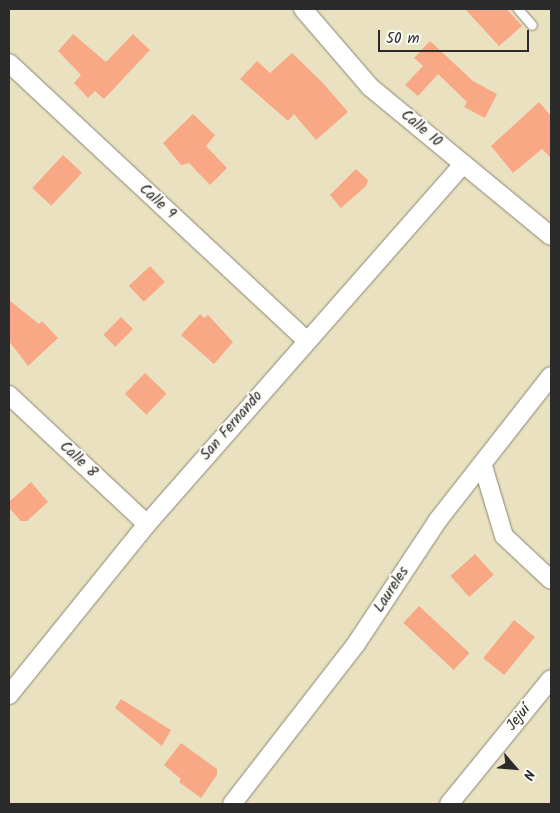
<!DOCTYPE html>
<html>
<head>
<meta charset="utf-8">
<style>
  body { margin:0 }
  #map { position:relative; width:560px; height:813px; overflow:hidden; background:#eae1c0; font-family:Kalam,sans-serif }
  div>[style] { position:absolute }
  .building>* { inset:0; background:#f9a886; transform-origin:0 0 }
  .roads { filter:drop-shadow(0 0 1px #8a8676) drop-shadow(0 0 1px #8a8676) }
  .service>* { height:9px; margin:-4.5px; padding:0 4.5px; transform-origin:4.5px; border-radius:4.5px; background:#fff }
  .minor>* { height:18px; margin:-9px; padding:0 9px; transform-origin:9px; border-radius:9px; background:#fff }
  span { translate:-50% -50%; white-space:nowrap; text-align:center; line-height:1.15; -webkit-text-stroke:4px #fdfcf7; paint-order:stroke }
  .street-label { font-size:15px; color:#2b2b2b }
  .frame { position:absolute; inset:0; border:10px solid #2b2b2b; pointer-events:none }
  .north { position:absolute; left:490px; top:743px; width:50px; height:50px; -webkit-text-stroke:4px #fdfcf7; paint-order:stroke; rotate:117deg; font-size:14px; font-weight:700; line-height:20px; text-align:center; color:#2b2b2b }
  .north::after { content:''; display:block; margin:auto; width:18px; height:22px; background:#2b2b2b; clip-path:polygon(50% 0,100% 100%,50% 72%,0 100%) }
  .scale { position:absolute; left:378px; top:30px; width:151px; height:22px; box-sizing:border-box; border:2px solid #2b2b2b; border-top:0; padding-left:6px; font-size:15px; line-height:18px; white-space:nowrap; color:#2b2b2b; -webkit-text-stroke:4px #fdfcf7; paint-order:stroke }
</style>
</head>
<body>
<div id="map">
  <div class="building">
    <i style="clip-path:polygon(465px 9px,507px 9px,522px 26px,499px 46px)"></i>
    <i style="clip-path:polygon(73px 34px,106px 62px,133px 34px,150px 50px,104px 99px,95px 91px,88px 98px,74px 83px,81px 75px,58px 51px)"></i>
    <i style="clip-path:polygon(430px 41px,473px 81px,497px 94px,485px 118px,464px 107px,467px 102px,438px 74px,418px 96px,405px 85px,423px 66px,414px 58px)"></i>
    <i style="clip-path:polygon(292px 53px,323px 83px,348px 112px,316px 140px,294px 114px,288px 121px,240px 79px,257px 61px,270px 73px)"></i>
    <i style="clip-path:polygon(539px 102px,551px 116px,551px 158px,542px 149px,513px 173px,491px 146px)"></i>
    <i style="clip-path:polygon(193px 114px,215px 135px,206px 146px,227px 168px,210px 185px,189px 163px,181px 165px,163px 143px)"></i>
    <i style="left:63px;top:155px;width:26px;height:45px;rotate:43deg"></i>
    <i style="clip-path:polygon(356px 169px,368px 180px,366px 186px,341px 208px,330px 195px)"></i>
    <i style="left:150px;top:266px;width:22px;height:29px;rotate:47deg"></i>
    <i style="clip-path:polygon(9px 300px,39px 324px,42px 321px,58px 338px,28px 366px,9px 341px)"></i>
    <i style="clip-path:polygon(200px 314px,204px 318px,208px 315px,233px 342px,214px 364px,181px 335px)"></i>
    <i style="left:121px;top:317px;width:17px;height:25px;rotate:45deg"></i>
    <i style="left:145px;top:373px;width:30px;height:29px;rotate:44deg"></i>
    <i style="clip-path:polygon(31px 482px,48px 502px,27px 521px,21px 521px,9px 508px,9px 502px)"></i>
    <i style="left:475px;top:554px;width:28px;height:33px;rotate:48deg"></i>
    <i style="left:419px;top:606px;width:69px;height:23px;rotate:43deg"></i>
    <i style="left:514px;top:620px;width:27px;height:49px;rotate:39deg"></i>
    <i style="clip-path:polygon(121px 699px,171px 730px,162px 746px,115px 708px)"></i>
    <i style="clip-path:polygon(181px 743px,217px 769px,217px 775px,201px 798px,179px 782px,181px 779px,164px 765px)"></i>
  </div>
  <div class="roads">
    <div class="service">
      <i style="left:518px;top:9px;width:21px;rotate:49deg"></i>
    </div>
    <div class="minor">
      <i style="left:303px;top:9px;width:103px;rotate:49.3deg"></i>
      <i style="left:370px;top:87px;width:234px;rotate:39.5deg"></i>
      <i style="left:9px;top:63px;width:406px;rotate:43deg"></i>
      <i style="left:9px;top:395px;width:189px;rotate:43.1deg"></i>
      <i style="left:483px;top:466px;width:73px;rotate:73.3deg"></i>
      <i style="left:504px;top:536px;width:64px;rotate:43.1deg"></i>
      <i style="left:9px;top:695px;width:220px;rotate:-51.1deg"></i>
      <i style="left:147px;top:524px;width:479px;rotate:-48.7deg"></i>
      <i style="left:232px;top:804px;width:202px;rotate:-52.2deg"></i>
      <i style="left:356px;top:644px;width:149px;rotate:-56.5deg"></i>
      <i style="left:438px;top:520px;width:183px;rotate:-51.9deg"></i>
      <i style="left:449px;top:804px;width:161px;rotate:-50.8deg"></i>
    </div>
  </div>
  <div class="street-label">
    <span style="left:421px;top:129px;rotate:40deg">Calle 10</span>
    <span style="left:157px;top:202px;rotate:43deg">Calle 9</span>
    <span style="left:232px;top:426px;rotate:-49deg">San Fernando</span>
    <span style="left:78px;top:460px;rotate:43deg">Calle 8</span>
    <span style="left:392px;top:590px;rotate:-57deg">Laureles</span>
    <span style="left:519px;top:718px;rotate:-51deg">Jejuí</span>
  </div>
  <div class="frame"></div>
  <div class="north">N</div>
  <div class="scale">50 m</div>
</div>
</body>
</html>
